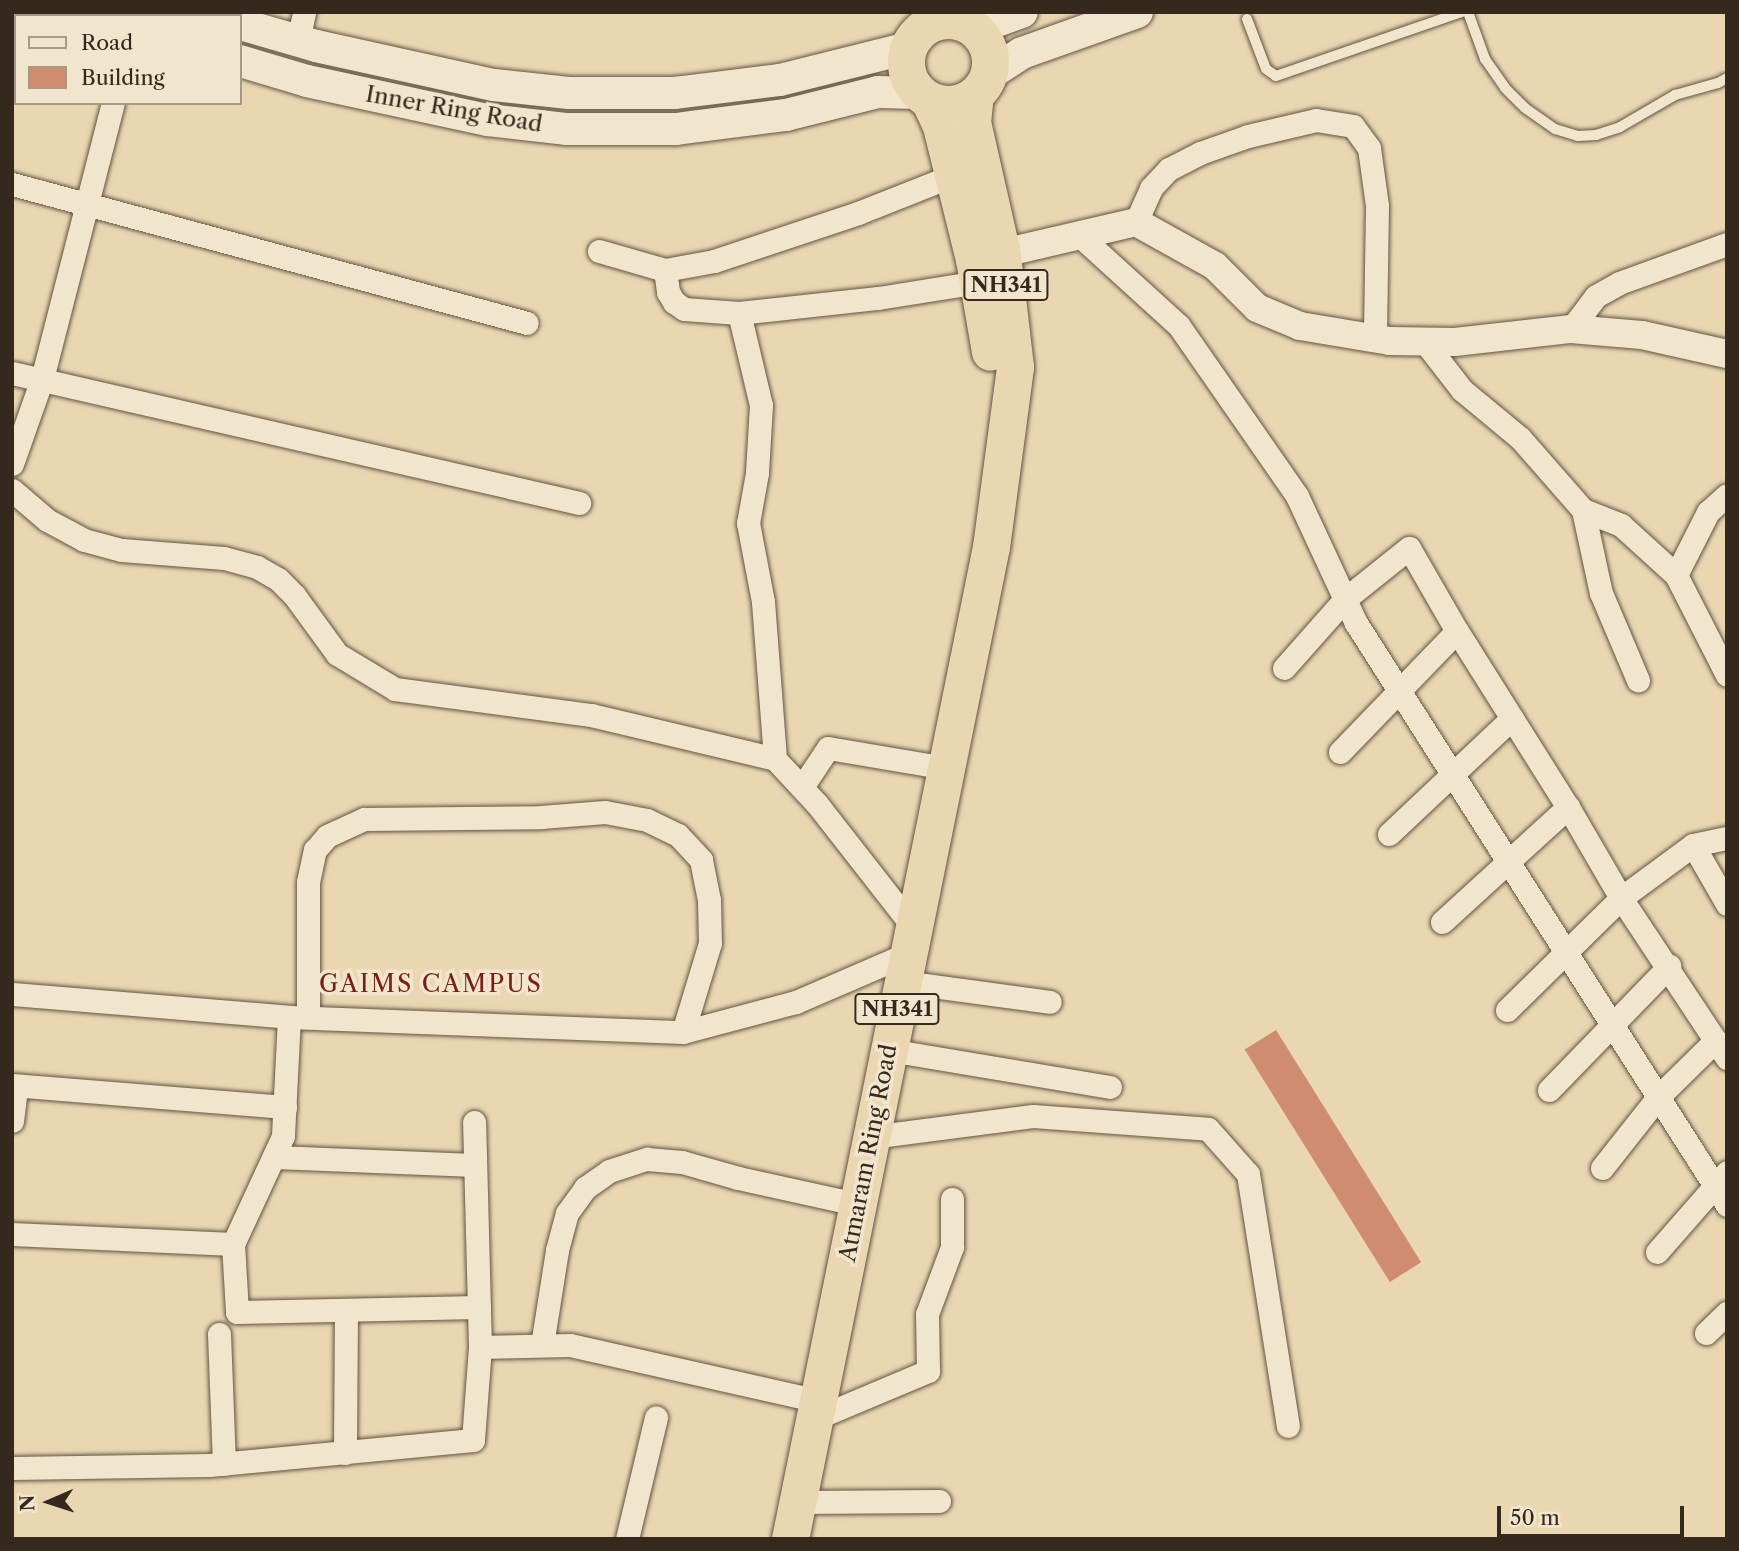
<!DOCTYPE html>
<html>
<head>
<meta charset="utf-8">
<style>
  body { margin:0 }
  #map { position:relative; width:1739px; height:1551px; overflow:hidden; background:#ead7b2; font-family:"Libre Caslon Text",serif }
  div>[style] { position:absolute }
  .building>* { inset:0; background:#cf8c71; transform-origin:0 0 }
  .roads { filter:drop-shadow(0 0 2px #625443) drop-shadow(0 0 2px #625443) }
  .service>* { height:10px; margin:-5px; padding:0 5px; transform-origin:5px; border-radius:5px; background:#f1e5cd }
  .minor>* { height:23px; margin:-11.5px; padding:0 11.5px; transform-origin:11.5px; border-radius:11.5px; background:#f1e5cd }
  .tertiary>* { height:28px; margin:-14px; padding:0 14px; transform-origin:14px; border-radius:14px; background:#f1e5cd }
  .secondary>* { height:32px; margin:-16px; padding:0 16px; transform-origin:16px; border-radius:16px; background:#f1e5cd }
  .trunk>* { height:37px; margin:-18.5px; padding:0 18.5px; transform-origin:18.5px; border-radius:18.5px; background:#ead7b2 }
  .trunk>.ring { margin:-18.5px; padding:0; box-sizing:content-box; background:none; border:37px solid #ead7b2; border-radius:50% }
  span { translate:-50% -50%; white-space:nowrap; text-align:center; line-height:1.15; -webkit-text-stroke:7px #f1e5cd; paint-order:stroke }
  .shield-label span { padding:2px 5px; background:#f1e5cd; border:2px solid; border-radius:5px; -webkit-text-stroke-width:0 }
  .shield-label { font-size:21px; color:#35291e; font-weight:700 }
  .street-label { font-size:23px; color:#35291e }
  .neighbourhood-label { font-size:24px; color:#7a1f14; letter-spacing:2px }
  .frame { position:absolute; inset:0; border:14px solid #35291e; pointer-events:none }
  .legend { position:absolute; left:14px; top:14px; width:228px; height:91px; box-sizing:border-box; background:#f1e5cd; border:2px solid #a69a87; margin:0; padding:9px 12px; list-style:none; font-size:21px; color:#35291e }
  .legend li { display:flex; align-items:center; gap:14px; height:35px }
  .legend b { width:35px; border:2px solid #a69a87 }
  .north { position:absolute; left:14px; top:1467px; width:70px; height:70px; -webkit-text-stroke:5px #f1e5cd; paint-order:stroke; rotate:267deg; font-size:19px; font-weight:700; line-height:28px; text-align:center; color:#35291e }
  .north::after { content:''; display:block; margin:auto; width:24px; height:32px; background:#35291e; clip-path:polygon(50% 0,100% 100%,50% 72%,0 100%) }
  .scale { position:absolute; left:1497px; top:1506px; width:187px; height:32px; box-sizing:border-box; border:4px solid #35291e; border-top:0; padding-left:9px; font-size:21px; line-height:24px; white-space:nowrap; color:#35291e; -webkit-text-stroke:5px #f1e5cd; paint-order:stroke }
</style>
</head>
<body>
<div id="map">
  <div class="building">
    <i style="left:1276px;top:1030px;width:274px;height:37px;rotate:58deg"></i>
  </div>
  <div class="roads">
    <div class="service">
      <i style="left:1468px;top:12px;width:50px;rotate:70.1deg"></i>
      <i style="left:1485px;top:59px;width:35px;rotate:55deg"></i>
      <i style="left:1505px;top:88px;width:28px;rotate:45deg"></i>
      <i style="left:1525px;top:108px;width:37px;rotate:35deg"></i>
      <i style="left:1555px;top:129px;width:24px;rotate:17deg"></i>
      <i style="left:1578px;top:136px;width:18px;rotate:-3deg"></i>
      <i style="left:1596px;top:135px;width:25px;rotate:-18deg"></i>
      <i style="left:1620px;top:127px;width:64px;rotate:-30.2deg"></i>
      <i style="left:1675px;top:95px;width:45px;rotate:-15.6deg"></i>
      <i style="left:1718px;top:83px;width:10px;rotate:-29deg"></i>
      <i style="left:1247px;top:19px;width:53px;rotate:69.2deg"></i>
      <i style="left:1266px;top:69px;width:12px;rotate:35deg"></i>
      <i style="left:1276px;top:76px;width:197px;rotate:-19deg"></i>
    </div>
    <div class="minor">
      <i style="left:298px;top:41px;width:30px;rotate:-78deg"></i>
      <i style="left:12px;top:184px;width:533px;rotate:15.1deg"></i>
      <i style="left:1136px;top:222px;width:37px;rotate:-66deg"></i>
      <i style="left:1151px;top:188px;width:26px;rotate:-47deg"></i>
      <i style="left:1169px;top:169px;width:35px;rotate:-27deg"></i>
      <i style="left:1200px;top:153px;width:51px;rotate:-19.5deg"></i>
      <i style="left:1248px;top:136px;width:70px;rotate:-13.2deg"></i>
      <i style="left:1316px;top:120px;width:37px;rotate:9deg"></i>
      <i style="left:1353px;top:126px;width:27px;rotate:54deg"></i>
      <i style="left:1369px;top:148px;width:59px;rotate:82.1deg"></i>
      <i style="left:1377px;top:206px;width:132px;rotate:90.9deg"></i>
      <i style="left:1079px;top:235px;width:135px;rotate:42.3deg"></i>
      <i style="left:1179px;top:326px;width:207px;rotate:55.2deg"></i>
      <i style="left:1297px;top:496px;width:140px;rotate:65.1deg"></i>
      <i style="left:1356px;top:623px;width:690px;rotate:57.48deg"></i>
      <i style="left:599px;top:251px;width:69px;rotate:16.1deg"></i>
      <i style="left:665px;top:270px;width:50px;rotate:-10.4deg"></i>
      <i style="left:714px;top:261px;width:152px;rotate:-18.4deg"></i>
      <i style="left:858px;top:213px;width:103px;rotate:-21.6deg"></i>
      <i style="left:665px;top:270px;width:22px;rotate:82deg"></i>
      <i style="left:668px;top:292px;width:12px;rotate:59deg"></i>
      <i style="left:674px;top:302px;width:12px;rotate:35deg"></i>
      <i style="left:684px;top:309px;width:55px;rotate:4.2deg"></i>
      <i style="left:739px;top:313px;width:95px;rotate:76.6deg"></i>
      <i style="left:761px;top:405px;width:68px;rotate:93.4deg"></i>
      <i style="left:757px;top:473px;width:51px;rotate:100.2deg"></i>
      <i style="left:748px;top:523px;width:80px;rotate:79.2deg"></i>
      <i style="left:763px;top:602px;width:157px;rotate:85.6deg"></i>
      <i style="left:739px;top:313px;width:140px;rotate:-6.2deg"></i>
      <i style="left:878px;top:298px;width:101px;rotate:-9.1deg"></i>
      <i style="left:1571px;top:329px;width:41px;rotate:-52.9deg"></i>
      <i style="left:1596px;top:296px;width:26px;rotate:-29deg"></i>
      <i style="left:1619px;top:283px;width:115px;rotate:-19.9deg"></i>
      <i style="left:1424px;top:341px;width:62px;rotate:52.2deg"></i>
      <i style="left:1462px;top:390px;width:75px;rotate:39.6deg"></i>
      <i style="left:1520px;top:438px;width:96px;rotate:48.8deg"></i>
      <i style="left:1583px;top:510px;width:41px;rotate:21.5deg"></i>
      <i style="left:1621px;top:525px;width:74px;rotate:42.3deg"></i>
      <i style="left:1676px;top:575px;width:112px;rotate:63deg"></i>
      <i style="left:12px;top:373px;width:582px;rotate:12.91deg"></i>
      <i style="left:12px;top:464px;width:90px;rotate:-70.6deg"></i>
      <i style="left:42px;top:379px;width:285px;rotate:-75.6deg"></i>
      <i style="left:12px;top:490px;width:46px;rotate:40.6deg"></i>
      <i style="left:47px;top:520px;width:42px;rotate:28.4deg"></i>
      <i style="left:84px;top:540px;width:39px;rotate:15deg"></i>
      <i style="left:122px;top:550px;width:102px;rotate:4.5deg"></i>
      <i style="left:224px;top:558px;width:34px;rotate:15deg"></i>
      <i style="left:257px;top:567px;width:24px;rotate:30deg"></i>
      <i style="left:278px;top:579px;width:23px;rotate:45deg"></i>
      <i style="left:294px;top:595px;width:73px;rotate:53.9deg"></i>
      <i style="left:337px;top:654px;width:68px;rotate:31.1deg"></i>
      <i style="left:395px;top:689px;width:198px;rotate:7.6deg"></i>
      <i style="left:591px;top:715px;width:189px;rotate:13.4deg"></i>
      <i style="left:775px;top:759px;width:62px;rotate:47deg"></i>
      <i style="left:817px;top:804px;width:157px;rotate:52deg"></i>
      <i style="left:1583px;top:510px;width:85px;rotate:77.8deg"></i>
      <i style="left:1601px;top:593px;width:95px;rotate:67deg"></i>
      <i style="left:1676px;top:575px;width:71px;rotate:-63.1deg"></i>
      <i style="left:1708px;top:512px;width:25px;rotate:-42deg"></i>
      <i style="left:1284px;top:668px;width:92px;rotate:-48.5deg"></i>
      <i style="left:1345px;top:599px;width:82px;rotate:-38.6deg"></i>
      <i style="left:1409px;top:548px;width:96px;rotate:60deg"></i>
      <i style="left:1457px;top:631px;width:208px;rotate:57.8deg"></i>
      <i style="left:1568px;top:807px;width:105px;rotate:59.8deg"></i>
      <i style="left:1621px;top:898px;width:192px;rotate:56.5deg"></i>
      <i style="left:1340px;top:752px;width:168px;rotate:-46deg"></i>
      <i style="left:802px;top:787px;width:47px;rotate:-56.3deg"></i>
      <i style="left:828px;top:748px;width:120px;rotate:9.6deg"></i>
      <i style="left:1389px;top:834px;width:169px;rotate:-43.3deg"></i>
      <i style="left:1693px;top:845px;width:68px;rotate:60deg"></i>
      <i style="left:1442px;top:922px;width:171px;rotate:-42.4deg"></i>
      <i style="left:903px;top:982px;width:148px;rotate:7.7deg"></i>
      <i style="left:12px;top:994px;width:278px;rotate:4.7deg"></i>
      <i style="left:289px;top:1017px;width:394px;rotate:2.2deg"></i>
      <i style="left:683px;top:1032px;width:117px;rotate:-14.9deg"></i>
      <i style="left:796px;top:1002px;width:123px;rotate:-23.4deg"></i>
      <i style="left:1507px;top:1010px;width:160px;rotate:-44.5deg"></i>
      <i style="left:1621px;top:898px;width:89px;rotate:-36.4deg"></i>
      <i style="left:1693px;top:845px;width:35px;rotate:-12deg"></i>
      <i style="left:289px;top:1017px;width:119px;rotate:92.9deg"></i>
      <i style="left:283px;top:1136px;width:119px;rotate:114.8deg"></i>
      <i style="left:233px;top:1244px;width:68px;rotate:86.6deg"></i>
      <i style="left:237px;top:1312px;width:242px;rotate:-1.2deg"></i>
      <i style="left:308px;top:1017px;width:135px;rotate:-90deg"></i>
      <i style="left:308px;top:882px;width:33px;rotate:-78deg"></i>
      <i style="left:315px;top:850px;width:18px;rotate:-49deg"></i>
      <i style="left:327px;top:836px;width:41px;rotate:-24.7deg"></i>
      <i style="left:364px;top:819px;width:177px;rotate:-0.6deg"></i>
      <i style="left:541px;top:817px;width:64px;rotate:-4.5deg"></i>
      <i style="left:605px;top:812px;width:43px;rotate:10.8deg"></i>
      <i style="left:647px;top:820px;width:34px;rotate:26deg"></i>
      <i style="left:678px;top:835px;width:34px;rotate:47deg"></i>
      <i style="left:701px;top:860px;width:41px;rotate:78.7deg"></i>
      <i style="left:709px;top:900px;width:43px;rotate:88.7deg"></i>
      <i style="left:710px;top:943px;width:93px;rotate:106.9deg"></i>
      <i style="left:889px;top:1050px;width:224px;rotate:9.5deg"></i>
      <i style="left:12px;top:1085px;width:274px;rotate:4.6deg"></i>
      <i style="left:1549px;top:1090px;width:173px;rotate:-45.9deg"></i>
      <i style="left:12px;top:1121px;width:35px;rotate:-83deg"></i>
      <i style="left:871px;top:1137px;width:163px;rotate:-7.4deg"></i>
      <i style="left:1033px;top:1116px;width:175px;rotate:4.2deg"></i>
      <i style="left:1208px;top:1129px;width:60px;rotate:48.4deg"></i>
      <i style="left:1248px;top:1174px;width:255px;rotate:81deg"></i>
      <i style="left:274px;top:1157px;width:201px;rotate:2.3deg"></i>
      <i style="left:1602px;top:1168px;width:90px;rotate:-51.7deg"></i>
      <i style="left:1658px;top:1097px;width:81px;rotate:-44.5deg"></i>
      <i style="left:12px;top:1234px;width:221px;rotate:2.6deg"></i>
      <i style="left:1657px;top:1252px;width:106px;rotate:-48.8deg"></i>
      <i style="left:1706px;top:1333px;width:29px;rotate:-44deg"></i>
      <i style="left:219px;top:1334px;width:130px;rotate:87.8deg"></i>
      <i style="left:542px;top:1345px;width:96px;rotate:-81deg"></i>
      <i style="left:557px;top:1250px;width:38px;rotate:-75deg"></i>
      <i style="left:567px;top:1213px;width:31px;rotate:-54deg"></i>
      <i style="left:585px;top:1188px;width:29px;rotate:-35deg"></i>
      <i style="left:609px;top:1171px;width:40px;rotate:-18deg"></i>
      <i style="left:647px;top:1159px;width:35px;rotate:5deg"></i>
      <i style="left:682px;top:1162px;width:58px;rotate:15.9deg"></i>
      <i style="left:738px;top:1178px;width:112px;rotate:12.4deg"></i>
      <i style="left:480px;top:1347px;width:90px;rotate:-1.3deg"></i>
      <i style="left:570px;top:1345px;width:254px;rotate:12.7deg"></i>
      <i style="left:814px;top:1419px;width:124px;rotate:-22.8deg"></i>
      <i style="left:928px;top:1371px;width:57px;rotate:-91deg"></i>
      <i style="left:927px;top:1314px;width:72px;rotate:-69.5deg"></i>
      <i style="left:952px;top:1247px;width:48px;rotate:-90deg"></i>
      <i style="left:345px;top:1453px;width:143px;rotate:-89.6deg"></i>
      <i style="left:12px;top:1468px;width:197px;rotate:-0.9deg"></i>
      <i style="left:209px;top:1465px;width:265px;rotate:-5.4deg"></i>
      <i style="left:473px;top:1440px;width:93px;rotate:-85.7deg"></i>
      <i style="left:480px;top:1347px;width:225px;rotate:-91.5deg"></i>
      <i style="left:798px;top:1502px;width:141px;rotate:-0.4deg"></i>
      <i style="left:627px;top:1539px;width:125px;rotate:-76.6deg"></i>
    </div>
    <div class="tertiary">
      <i style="left:1016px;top:250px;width:123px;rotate:-13.1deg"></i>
      <i style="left:1136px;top:222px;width:90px;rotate:29.1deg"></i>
      <i style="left:1215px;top:266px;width:59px;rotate:45deg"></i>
      <i style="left:1257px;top:308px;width:47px;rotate:22.7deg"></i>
      <i style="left:1300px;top:326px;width:91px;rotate:9.5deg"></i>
      <i style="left:1390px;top:341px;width:65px;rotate:0.9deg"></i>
      <i style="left:1455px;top:342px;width:117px;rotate:-6.4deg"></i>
      <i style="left:1571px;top:329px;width:71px;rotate:4.8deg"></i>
      <i style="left:1642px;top:335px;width:87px;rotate:12.6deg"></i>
    </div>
    <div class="secondary">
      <i style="left:58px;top:12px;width:14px;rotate:17deg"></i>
      <i style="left:196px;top:12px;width:14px;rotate:17deg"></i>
      <i style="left:240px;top:24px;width:79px;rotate:16.1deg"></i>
      <i style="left:316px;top:46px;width:182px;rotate:12.4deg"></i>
      <i style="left:494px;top:85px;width:75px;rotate:6.1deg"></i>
      <i style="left:569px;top:93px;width:105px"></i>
      <i style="left:674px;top:93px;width:107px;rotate:-7deg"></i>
      <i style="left:780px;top:80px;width:132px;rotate:-14deg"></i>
      <i style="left:968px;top:24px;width:18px;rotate:3deg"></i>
      <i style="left:986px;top:25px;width:38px;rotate:-20deg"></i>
      <i style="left:240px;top:61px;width:70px;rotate:16.6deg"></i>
      <i style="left:307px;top:81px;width:185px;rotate:12.2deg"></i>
      <i style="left:488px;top:120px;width:80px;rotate:6.5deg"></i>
      <i style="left:567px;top:129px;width:109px"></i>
      <i style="left:676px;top:129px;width:111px;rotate:-7.3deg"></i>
      <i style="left:786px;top:115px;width:95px;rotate:-14deg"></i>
      <i style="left:878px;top:92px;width:41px;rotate:1.4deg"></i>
      <i style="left:988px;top:75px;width:40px;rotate:-32.9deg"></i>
      <i style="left:1022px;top:53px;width:122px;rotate:-19.6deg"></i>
    </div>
    <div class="trunk">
      <i class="ring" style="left:906px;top:20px;width:47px;height:47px"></i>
      <i style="left:929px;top:100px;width:29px;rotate:65deg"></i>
      <i style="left:941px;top:126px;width:137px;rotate:76.1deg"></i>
      <i style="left:974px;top:259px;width:94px;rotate:80.2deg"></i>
      <i style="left:790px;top:1539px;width:1012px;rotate:-78.55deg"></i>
      <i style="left:991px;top:547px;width:182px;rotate:-82.4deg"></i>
      <i style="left:1015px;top:367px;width:114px;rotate:-96.6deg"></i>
      <i style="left:1002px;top:254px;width:135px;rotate:-102.8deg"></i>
      <i style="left:972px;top:122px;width:27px;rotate:-84deg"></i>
    </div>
  </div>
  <div class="shield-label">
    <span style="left:1006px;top:285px">NH341</span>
    <span style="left:897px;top:1009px">NH341</span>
  </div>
  <div class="street-label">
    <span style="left:454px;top:109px;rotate:10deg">Inner Ring Road</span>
    <span style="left:868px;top:1153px;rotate:-79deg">Atmaram Ring Road</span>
  </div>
  <div class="neighbourhood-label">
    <span style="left:431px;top:984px">GAIMS CAMPUS</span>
  </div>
  <div class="frame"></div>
  <ul class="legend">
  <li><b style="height:9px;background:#f1e5cd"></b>Road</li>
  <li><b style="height:19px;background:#cf8c71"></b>Building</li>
  </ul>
  <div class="north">N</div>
  <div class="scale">50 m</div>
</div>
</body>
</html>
